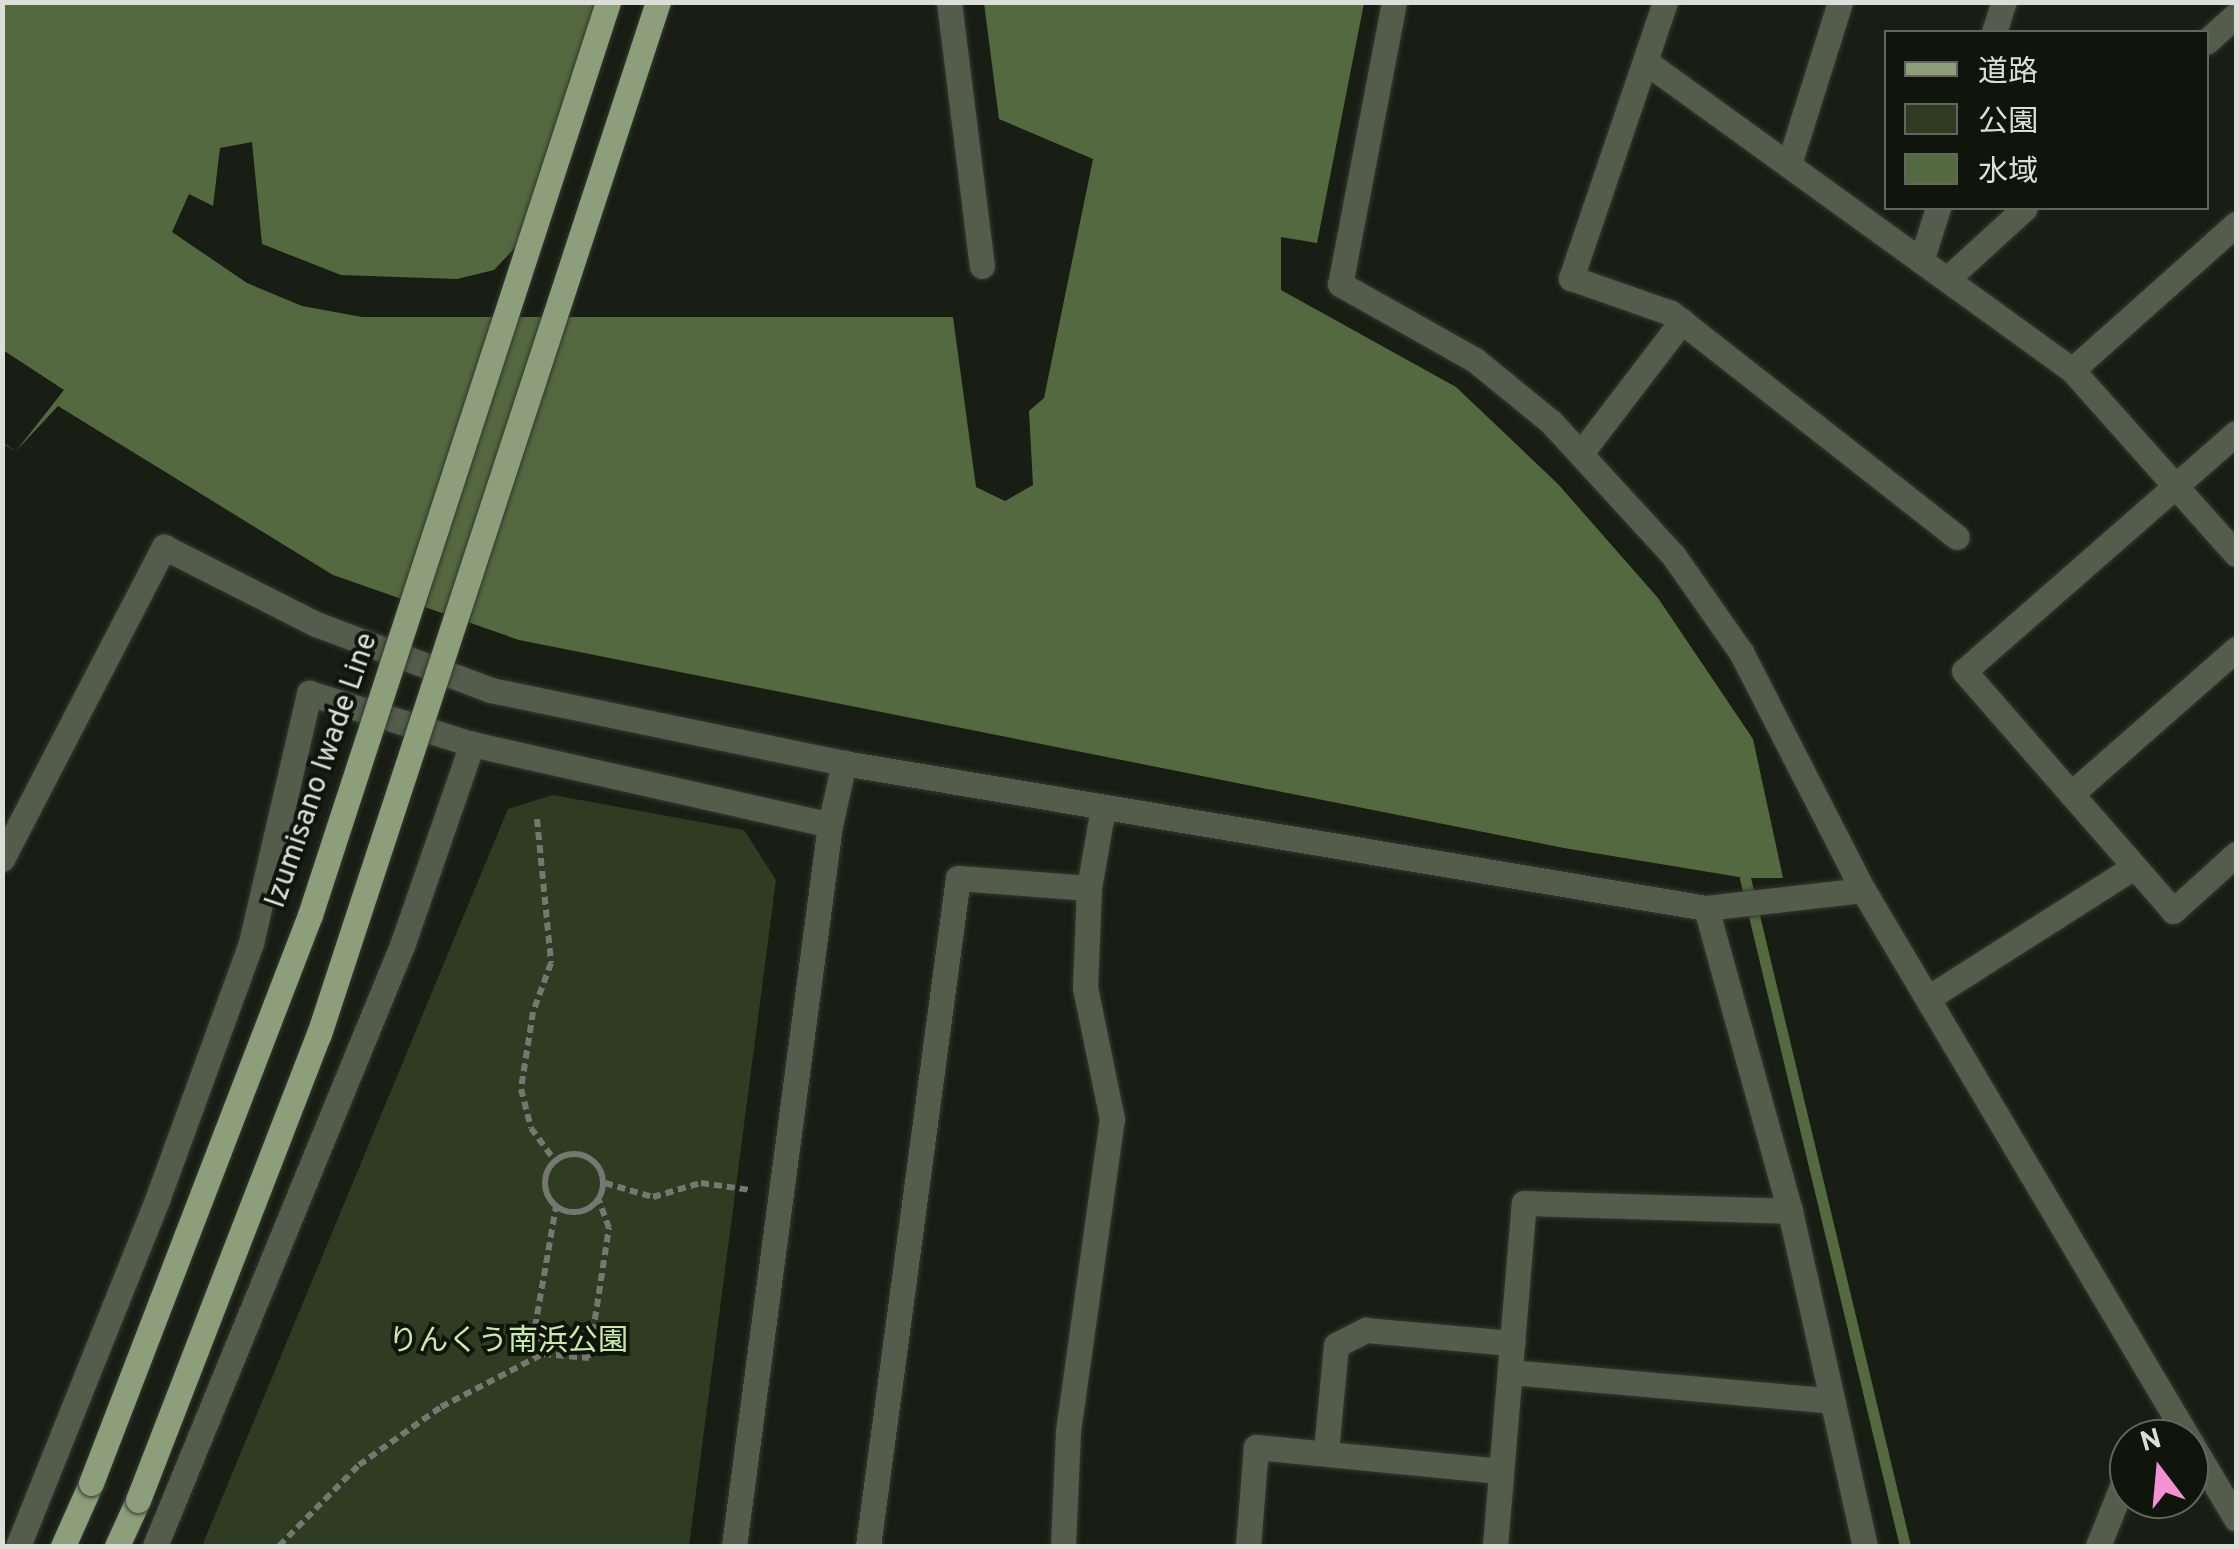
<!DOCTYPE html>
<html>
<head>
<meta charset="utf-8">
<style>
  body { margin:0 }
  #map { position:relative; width:2239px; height:1549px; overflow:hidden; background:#191e15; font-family:Overpass,"Noto Sans JP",sans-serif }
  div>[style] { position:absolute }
  .green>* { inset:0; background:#2f3c21 }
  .water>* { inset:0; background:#556940 }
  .pier>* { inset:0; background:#191e15 }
  .stream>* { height:11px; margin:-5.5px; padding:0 5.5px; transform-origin:5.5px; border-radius:5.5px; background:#556940 }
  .path>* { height:6px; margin-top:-3px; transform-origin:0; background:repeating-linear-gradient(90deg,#747871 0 8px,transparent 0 13px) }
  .path>.ring { margin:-3px; padding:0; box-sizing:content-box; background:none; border:6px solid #747871; border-radius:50% }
  .roads { filter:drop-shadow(0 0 2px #343930) drop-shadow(0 0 2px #343930) }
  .minor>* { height:25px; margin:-12.5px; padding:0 12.5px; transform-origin:12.5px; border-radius:12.5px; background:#545d4c }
  .major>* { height:25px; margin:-12.5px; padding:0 12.5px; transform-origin:12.5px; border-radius:12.5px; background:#8c9f7a }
  .bridges { filter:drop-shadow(0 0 2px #343930) drop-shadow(0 0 2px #343930) }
  .major-bridge>* { height:25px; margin:-12.5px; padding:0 12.5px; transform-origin:12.5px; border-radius:12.5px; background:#8c9f7a }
  span { translate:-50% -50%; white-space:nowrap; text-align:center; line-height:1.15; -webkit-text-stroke:8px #10150c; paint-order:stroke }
  .street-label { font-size:30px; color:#dcdfd9 }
  .park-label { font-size:30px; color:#c9eba7 }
  .frame { position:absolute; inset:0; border:5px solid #dcdfd9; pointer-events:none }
  .legend { position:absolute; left:1884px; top:30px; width:325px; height:180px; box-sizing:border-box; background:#10150c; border:2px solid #62665e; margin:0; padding:12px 18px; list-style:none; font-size:30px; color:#dcdfd9 }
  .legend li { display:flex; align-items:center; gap:20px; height:50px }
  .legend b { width:50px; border:2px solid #62665e }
  .north { position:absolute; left:2109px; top:1419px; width:100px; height:100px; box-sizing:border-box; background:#10150c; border:2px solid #62665e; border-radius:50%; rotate:344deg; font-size:28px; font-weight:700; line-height:40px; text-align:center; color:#dcdfd9 }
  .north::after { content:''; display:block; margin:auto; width:35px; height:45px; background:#f491d4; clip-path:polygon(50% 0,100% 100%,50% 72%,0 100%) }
</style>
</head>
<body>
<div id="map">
  <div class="green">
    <i style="clip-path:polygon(553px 795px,744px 830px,776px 880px,689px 1546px,202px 1546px,508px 809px)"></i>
  </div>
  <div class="water">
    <i style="clip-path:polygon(3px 3px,598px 3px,527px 235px,494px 270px,457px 279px,341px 275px,262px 244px,252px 142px,220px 148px,213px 206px,189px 194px,172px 232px,247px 283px,302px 306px,362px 317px,953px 317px,976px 487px,1005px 501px,1033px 485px,1029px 411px,1044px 398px,1093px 159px,999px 119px,984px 3px,1364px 3px,1317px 243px,1281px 237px,1281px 290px,1456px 387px,1558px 484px,1658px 598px,1753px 739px,1783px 878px,1745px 878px,1564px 848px,519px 640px,333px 575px,58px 406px,16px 451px,3px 444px)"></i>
  </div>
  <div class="pier">
    <i style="clip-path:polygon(3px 350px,64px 390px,16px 451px,3px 443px)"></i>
  </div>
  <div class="stream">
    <i style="left:1745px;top:878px;width:687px;rotate:76.53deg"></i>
  </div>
  <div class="path">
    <i style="left:537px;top:819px;width:145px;rotate:84.4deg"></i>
    <i style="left:551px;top:963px;width:52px;rotate:110.2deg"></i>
    <i style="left:533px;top:1012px;width:78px;rotate:98.9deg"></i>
    <i style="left:521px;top:1089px;width:40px;rotate:75.6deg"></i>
    <i style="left:531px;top:1128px;width:39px;rotate:54deg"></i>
    <i class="ring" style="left:545px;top:1154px;width:52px;height:52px"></i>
    <i style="left:605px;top:1183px;width:50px;rotate:16.3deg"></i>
    <i style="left:653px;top:1197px;width:50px;rotate:-16.3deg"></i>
    <i style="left:701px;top:1183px;width:49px;rotate:8.1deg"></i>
    <i style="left:543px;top:1354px;width:28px;rotate:-107deg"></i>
    <i style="left:535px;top:1327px;width:122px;rotate:-80.1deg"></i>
    <i style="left:279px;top:1546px;width:114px;rotate:-45.4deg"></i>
    <i style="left:359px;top:1465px;width:100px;rotate:-35.3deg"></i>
    <i style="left:441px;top:1407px;width:115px;rotate:-27.5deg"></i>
    <i style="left:543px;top:1354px;width:46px;rotate:5deg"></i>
    <i style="left:589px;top:1358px;width:132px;rotate:-81.3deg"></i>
    <i style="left:609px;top:1228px;width:29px;rotate:-110deg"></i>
  </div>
  <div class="roads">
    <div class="minor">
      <i style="left:949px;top:2px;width:266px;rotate:82.9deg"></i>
      <i style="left:1394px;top:2px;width:287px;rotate:100.8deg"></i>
      <i style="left:1340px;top:284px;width:155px;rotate:29.4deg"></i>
      <i style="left:1475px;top:360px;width:98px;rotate:39.2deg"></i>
      <i style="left:1551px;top:422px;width:180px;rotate:47.5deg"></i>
      <i style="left:1673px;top:555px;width:118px;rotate:55deg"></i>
      <i style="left:1741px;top:652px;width:267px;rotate:62.9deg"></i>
      <i style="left:1863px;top:890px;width:731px;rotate:59.33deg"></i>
      <i style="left:1665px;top:2px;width:292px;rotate:108.8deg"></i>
      <i style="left:1571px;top:278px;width:106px;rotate:19.3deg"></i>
      <i style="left:1671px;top:313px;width:363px;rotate:38.1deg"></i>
      <i style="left:1994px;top:32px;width:32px;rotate:-72deg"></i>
      <i style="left:2206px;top:42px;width:40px;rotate:-42deg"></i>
      <i style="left:1646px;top:62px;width:526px;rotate:35.87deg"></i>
      <i style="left:2072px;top:370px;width:246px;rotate:48.3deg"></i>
      <i style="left:1789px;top:164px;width:170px;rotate:-72.5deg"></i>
      <i style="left:1921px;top:261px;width:56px;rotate:-72.2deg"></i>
      <i style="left:1947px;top:279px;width:105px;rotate:-42.3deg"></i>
      <i style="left:2072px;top:370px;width:220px;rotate:-41.7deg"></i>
      <i style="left:2236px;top:433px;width:361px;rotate:138.8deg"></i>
      <i style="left:1964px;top:671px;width:318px;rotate:48.9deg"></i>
      <i style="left:2173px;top:911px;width:85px;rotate:-42.1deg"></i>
      <i style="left:1581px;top:453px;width:166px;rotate:-52.6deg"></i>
      <i style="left:2071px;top:794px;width:220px;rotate:-41.3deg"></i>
      <i style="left:2px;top:859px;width:352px;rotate:-62.6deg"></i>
      <i style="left:164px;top:547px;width:170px;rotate:26.9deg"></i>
      <i style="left:316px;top:624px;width:187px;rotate:20.7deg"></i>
      <i style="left:491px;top:690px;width:360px;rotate:11.7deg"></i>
      <i style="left:844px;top:763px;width:874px;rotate:9.55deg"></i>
      <i style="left:1706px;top:908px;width:158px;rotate:-6.5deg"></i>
      <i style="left:1706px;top:908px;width:314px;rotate:74.5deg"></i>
      <i style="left:1790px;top:1211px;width:343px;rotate:77.4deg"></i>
      <i style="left:1928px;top:998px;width:244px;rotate:-32.5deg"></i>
      <i style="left:1510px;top:1372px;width:323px;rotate:5.1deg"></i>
      <i style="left:1326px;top:1451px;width:106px;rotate:-84.6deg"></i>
      <i style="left:1336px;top:1345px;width:34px;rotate:-27deg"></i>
      <i style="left:1366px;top:1330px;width:147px;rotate:5.1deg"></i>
      <i style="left:18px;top:1546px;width:373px;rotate:-68.1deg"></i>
      <i style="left:157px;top:1200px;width:274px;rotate:-69.9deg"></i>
      <i style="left:251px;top:943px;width:257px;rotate:-76.9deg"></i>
      <i style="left:309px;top:693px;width:171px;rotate:17.4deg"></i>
      <i style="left:472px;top:744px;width:367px;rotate:12.7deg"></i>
      <i style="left:155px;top:1546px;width:652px;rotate:-67.64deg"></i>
      <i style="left:403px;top:943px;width:211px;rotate:-70.9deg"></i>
      <i style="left:734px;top:1546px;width:727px;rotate:-82.42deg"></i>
      <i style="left:830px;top:825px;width:64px;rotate:-77.3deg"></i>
      <i style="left:868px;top:1546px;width:674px;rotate:-82.33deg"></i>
      <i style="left:958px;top:878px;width:131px;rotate:4.4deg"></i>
      <i style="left:1089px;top:888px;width:81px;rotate:-80.1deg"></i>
      <i style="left:1063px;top:1546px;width:115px;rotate:-87.5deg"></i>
      <i style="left:1068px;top:1431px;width:315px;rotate:-82deg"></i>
      <i style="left:1112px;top:1119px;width:134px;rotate:-101.6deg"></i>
      <i style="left:1085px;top:988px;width:100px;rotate:-87.7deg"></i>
      <i style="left:1248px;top:1546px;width:99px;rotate:-85.4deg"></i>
      <i style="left:1256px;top:1447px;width:246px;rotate:5.6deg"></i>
      <i style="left:1495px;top:1546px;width:344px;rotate:-85.2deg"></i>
      <i style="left:1524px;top:1203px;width:266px;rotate:1.7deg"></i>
      <i style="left:2098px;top:1546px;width:83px;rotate:-68.1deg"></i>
    </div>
    <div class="major">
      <i style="left:63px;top:1546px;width:69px;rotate:-66deg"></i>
      <i style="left:117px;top:1546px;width:51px;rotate:-65.5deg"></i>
    </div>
  </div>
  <div class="bridges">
    <div class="major-bridge">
      <i style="left:91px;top:1483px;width:609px;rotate:-68.92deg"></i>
      <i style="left:310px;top:915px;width:960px;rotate:-71.92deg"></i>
      <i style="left:138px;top:1500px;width:500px;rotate:-68.8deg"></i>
      <i style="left:319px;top:1034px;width:1086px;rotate:-71.82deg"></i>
    </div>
  </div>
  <div class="street-label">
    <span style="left:323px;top:771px;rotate:-71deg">Izumisano Iwade Line</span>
  </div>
  <div class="park-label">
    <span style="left:508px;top:1343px">りんくう南浜公園</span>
  </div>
  <div class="frame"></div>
  <ul class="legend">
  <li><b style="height:12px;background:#8c9f7a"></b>道路</li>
  <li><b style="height:28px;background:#2f3c21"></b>公園</li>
  <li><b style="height:28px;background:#556940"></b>水域</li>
  </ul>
  <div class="north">N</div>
</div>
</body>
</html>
